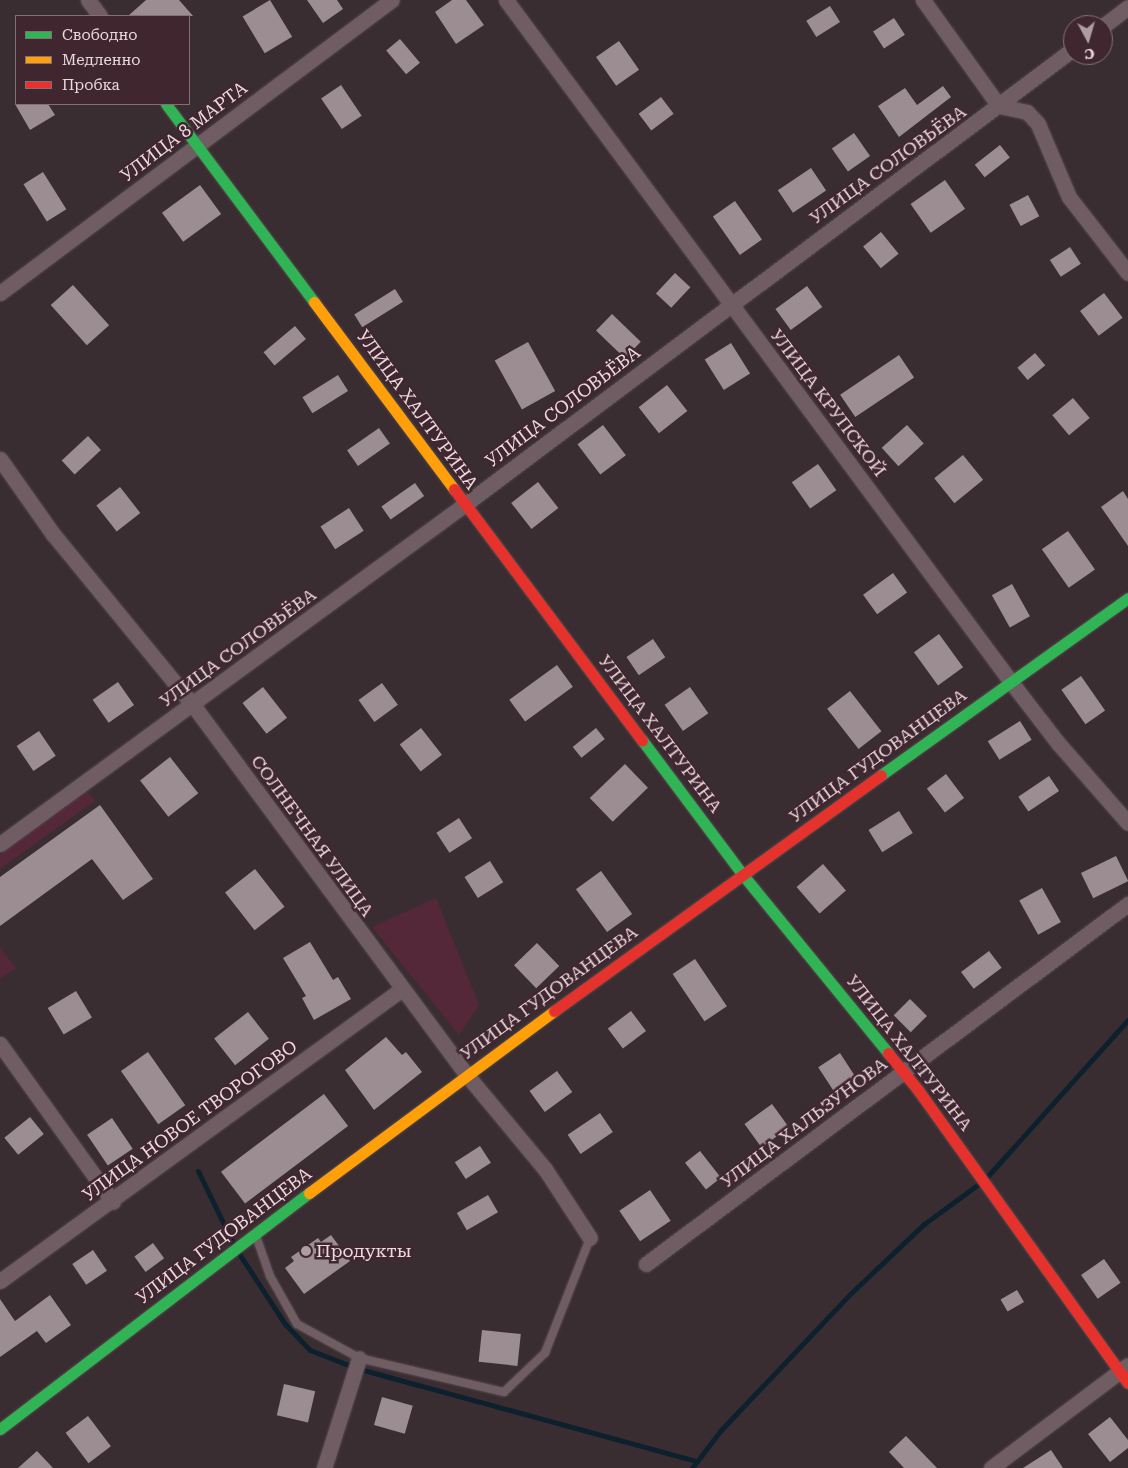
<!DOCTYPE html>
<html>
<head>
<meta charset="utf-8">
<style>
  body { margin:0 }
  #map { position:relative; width:1128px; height:1468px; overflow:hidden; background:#3a2d31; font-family:"Roboto Serif",serif }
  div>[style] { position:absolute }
  .green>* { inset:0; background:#542838 }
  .stream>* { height:5px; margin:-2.5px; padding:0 2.5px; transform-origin:2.5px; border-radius:2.5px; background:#0c212d }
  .building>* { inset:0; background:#9c8d92; transform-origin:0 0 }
  .roads { filter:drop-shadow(0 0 1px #554a4e) drop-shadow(0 0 1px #554a4e) }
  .lane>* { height:8px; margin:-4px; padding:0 4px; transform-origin:4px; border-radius:4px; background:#6f5d63 }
  .street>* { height:15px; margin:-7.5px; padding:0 7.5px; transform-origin:7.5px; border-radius:7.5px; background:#6f5d63 }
  .fast>* { height:11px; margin:-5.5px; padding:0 5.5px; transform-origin:5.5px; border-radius:5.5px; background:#30b455 }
  .slow>* { height:11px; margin:-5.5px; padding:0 5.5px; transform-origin:5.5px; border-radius:5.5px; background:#ff9f0a }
  .jam>* { height:11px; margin:-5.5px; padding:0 5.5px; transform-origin:5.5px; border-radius:5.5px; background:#e5322d }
  .dots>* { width:14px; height:14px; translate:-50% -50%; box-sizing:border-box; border:2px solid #40272f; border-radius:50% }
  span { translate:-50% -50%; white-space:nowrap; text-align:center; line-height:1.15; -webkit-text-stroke:5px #40272f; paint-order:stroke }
  .street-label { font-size:18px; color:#ebdadf }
  .poi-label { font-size:18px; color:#ebdadf }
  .left { translate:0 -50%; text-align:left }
  .legend { position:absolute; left:15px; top:15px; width:175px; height:90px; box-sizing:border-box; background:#40272f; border:1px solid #846f75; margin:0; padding:6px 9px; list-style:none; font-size:15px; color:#ebdadf }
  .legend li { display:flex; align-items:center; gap:10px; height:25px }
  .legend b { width:25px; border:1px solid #846f75 }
  .north { position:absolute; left:1063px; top:15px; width:50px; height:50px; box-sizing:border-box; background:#40272f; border:1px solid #846f75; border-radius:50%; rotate:174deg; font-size:14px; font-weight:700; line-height:20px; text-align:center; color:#ebdadf }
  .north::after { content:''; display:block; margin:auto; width:18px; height:22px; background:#ad9da2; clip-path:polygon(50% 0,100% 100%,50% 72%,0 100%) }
</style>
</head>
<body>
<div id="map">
  <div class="green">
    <i style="clip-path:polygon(87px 791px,95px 801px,0 869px,0 855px)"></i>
    <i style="clip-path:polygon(436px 898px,479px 1005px,459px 1035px,372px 927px)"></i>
    <i style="clip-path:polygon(0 947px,16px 968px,0 979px)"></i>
  </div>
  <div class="stream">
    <i style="left:198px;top:1171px;width:82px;rotate:64.1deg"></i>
    <i style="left:986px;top:1178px;width:212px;rotate:-48.1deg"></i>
    <i style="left:238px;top:1252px;width:86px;rotate:56.9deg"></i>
    <i style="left:285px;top:1324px;width:36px;rotate:46deg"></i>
    <i style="left:310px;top:1350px;width:49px;rotate:21.4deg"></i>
    <i style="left:356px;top:1368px;width:353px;rotate:15.3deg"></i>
    <i style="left:692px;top:1468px;width:48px;rotate:-52.7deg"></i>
    <i style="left:721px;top:1430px;width:187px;rotate:-46.5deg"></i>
    <i style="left:850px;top:1294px;width:102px;rotate:-43.4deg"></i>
    <i style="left:924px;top:1224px;width:69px;rotate:-36.2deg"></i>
  </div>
  <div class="building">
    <i style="clip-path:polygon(146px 0,179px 0,193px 16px,128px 16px)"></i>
    <i style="left:270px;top:0;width:43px;height:32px;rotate:59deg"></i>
    <i style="clip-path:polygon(307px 0,337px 0,343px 9px,323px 23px)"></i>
    <i style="clip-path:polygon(452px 0,466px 0,484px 25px,456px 44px,435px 12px)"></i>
    <i style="left:830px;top:6px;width:19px;height:28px;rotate:58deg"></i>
    <i style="left:894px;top:18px;width:20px;height:25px;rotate:57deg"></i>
    <i style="left:400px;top:39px;width:31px;height:18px;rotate:50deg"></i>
    <i style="left:619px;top:41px;width:35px;height:28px;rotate:55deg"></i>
    <i style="left:341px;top:85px;width:37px;height:24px;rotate:56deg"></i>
    <i style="clip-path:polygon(943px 86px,951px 97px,899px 137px,878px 106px,905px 88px,917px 105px)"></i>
    <i style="left:661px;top:97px;width:21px;height:28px;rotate:53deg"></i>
    <i style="clip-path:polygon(15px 104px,48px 104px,55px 115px,30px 130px)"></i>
    <i style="left:854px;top:133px;width:28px;height:27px;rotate:55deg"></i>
    <i style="left:1000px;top:145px;width:16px;height:32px;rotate:52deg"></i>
    <i style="left:811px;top:168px;width:27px;height:40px;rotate:56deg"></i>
    <i style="left:43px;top:172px;width:44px;height:23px;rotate:58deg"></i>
    <i style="left:945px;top:180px;width:35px;height:42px;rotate:55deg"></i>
    <i style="left:200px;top:185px;width:36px;height:47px;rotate:54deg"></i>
    <i style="left:1028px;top:195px;width:24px;height:21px;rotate:62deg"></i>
    <i style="left:735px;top:201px;width:47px;height:27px;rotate:55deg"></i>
    <i style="left:881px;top:232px;width:28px;height:23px;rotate:51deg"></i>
    <i style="left:1070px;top:247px;width:20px;height:24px;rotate:57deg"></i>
    <i style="left:675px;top:273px;width:21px;height:28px;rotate:43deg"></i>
    <i style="left:73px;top:285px;width:54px;height:30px;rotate:48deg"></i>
    <i style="left:807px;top:286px;width:26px;height:39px;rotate:54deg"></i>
    <i style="left:395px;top:289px;width:15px;height:48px;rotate:58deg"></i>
    <i style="left:1104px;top:293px;width:31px;height:30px;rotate:53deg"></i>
    <i style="left:612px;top:314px;width:40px;height:23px;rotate:44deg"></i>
    <i style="left:295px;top:326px;width:17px;height:41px;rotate:50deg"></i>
    <i style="left:528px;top:342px;width:56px;height:38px;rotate:61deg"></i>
    <i style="left:731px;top:343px;width:36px;height:31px;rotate:58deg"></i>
    <i style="left:1035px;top:353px;width:16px;height:23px;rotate:50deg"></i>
    <i style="left:899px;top:355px;width:27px;height:71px;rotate:56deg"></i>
    <i style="left:338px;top:375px;width:19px;height:42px;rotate:58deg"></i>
    <i style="left:667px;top:385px;width:33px;height:36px;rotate:52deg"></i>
    <i style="left:1073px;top:398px;width:26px;height:27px;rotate:50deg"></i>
    <i style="left:603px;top:425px;width:38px;height:32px;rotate:53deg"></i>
    <i style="left:907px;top:425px;width:25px;height:34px;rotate:48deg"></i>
    <i style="left:379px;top:428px;width:19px;height:39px;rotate:55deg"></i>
    <i style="left:88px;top:436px;width:19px;height:36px;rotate:47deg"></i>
    <i style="left:963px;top:455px;width:32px;height:37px;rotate:51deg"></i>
    <i style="left:818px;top:464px;width:32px;height:32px;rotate:55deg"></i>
    <i style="left:538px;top:482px;width:33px;height:34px;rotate:52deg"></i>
    <i style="left:415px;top:483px;width:16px;height:41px;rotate:55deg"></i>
    <i style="left:120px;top:487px;width:33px;height:30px;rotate:52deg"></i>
    <i style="clip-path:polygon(1123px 491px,1128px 499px,1128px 546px,1101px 507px)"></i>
    <i style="left:349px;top:508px;width:27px;height:34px;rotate:57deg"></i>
    <i style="left:1068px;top:531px;width:47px;height:32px;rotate:55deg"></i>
    <i style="left:893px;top:573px;width:24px;height:37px;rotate:54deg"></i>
    <i style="left:1012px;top:584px;width:37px;height:23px;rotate:61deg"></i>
    <i style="left:939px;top:634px;width:41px;height:31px;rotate:54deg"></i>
    <i style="left:653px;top:639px;width:22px;height:32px;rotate:56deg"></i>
    <i style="left:557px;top:665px;width:27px;height:59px;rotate:54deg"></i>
    <i style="left:1081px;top:676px;width:42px;height:24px;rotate:55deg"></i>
    <i style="left:118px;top:682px;width:28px;height:31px;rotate:55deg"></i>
    <i style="left:382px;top:683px;width:27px;height:29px;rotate:54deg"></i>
    <i style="left:263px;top:687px;width:39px;height:26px;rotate:52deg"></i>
    <i style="left:690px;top:687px;width:32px;height:31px;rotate:55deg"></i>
    <i style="left:850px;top:691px;width:51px;height:29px;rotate:52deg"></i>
    <i style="left:1020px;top:721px;width:22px;height:38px;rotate:58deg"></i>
    <i style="left:421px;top:728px;width:34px;height:27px;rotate:52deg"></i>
    <i style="left:596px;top:728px;width:14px;height:30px;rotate:51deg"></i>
    <i style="left:39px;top:731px;width:30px;height:27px;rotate:56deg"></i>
    <i style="left:170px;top:757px;width:46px;height:38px;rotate:52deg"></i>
    <i style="left:625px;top:764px;width:33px;height:49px;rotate:46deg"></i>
    <i style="left:946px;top:774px;width:30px;height:24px;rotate:53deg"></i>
    <i style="left:1049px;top:776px;width:18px;height:37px;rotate:56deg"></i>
    <i style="clip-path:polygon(100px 805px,153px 879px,123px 900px,92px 859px,0 926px,0 877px)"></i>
    <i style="left:899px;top:811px;width:26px;height:36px;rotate:58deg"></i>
    <i style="left:459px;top:818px;width:24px;height:27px;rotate:57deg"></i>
    <i style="left:1116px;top:856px;width:28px;height:39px;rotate:64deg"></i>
    <i style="left:490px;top:861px;width:25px;height:30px;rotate:58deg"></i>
    <i style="left:823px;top:864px;width:35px;height:35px;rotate:49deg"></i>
    <i style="left:255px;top:869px;width:48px;height:38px;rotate:52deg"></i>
    <i style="left:601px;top:871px;width:53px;height:31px;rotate:54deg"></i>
    <i style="left:1042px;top:888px;width:39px;height:26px;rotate:61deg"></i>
    <i style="clip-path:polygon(310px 942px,333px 980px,338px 977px,351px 999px,314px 1020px,302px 998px,306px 996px,283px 958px)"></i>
    <i style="left:537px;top:943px;width:32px;height:32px;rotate:46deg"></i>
    <i style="left:989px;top:951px;width:21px;height:35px;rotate:53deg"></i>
    <i style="left:695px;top:959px;width:57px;height:27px;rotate:56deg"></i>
    <i style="left:76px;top:991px;width:31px;height:33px;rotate:59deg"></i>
    <i style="left:910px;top:999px;width:24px;height:23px;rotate:45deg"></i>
    <i style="left:631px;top:1011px;width:25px;height:29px;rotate:53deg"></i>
    <i style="left:248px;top:1012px;width:34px;height:43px;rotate:52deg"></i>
    <i style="clip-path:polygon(386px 1037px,402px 1055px,406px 1052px,422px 1072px,374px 1110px,345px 1070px)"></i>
    <i style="left:148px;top:1052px;width:65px;height:33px;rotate:55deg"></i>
    <i style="left:840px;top:1053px;width:30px;height:26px;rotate:57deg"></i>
    <i style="left:557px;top:1071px;width:26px;height:34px;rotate:54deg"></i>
    <i style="left:324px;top:1094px;width:40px;height:129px;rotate:53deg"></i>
    <i style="left:772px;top:1104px;width:29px;height:34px;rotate:54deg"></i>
    <i style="left:600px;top:1113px;width:23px;height:39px;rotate:56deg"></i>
    <i style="left:30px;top:1117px;width:22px;height:33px;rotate:51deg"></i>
    <i style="left:112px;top:1118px;width:37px;height:30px;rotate:56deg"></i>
    <i style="left:480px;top:1146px;width:20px;height:30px;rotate:57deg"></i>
    <i style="left:700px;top:1151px;width:34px;height:19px;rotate:52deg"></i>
    <i style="left:650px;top:1190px;width:37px;height:37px;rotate:56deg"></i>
    <i style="left:488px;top:1195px;width:20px;height:36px;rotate:60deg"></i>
    <i style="clip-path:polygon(331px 1235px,350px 1261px,304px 1294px,285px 1268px,294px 1261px,291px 1257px,318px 1238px,321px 1242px)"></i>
    <i style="left:153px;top:1243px;width:19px;height:23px;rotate:54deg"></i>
    <i style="left:93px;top:1250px;width:25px;height:25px;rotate:56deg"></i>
    <i style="left:1104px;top:1259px;width:29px;height:28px;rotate:55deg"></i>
    <i style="left:1017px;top:1290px;width:14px;height:19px;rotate:60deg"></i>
    <i style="clip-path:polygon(50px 1295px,71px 1325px,46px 1343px,37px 1331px,0 1357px,0 1299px,15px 1321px)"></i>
    <i style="left:482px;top:1330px;width:39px;height:32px;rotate:6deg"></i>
    <i style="left:284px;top:1384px;width:32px;height:32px;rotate:13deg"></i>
    <i style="left:382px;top:1397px;width:32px;height:29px;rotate:16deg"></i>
    <i style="left:88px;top:1416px;width:38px;height:28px;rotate:53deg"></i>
    <i style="clip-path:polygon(1110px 1417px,1128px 1440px,1128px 1448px,1110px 1462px,1088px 1434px)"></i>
    <i style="clip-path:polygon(906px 1436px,937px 1468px,904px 1468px,889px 1452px)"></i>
    <i style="clip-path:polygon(1051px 1450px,1063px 1468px,1023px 1468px)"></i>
    <i style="clip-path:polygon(37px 1451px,53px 1468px,18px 1468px)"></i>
  </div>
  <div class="roads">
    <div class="lane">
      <i style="left:256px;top:1236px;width:42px;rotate:70.7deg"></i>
      <i style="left:270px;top:1276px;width:55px;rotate:60.6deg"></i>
      <i style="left:297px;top:1324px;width:71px;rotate:28.7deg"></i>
      <i style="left:359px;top:1358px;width:149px;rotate:13.2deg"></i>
      <i style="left:504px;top:1392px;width:57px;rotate:-43.6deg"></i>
      <i style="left:545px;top:1353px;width:123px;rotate:-68.6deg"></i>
    </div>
    <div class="street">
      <i style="left:88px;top:0;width:20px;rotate:53deg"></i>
      <i style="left:506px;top:0;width:849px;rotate:53.48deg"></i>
      <i style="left:1011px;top:682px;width:77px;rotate:52.4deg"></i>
      <i style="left:1058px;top:743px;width:106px;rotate:48.8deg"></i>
      <i style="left:923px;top:0;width:130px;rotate:54.4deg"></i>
      <i style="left:999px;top:106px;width:29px;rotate:12deg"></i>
      <i style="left:1027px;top:112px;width:16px;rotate:47deg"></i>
      <i style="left:1038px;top:124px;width:79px;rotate:67deg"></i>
      <i style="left:1069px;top:197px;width:96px;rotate:52.2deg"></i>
      <i style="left:1103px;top:26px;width:31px;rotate:-37deg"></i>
      <i style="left:0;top:293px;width:489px;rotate:-36.8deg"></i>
      <i style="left:0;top:459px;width:92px;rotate:54.8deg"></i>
      <i style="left:53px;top:534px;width:221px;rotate:50.7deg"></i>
      <i style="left:193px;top:705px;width:459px;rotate:53.5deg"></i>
      <i style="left:466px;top:1074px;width:124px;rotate:50.3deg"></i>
      <i style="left:545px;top:1169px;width:82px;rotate:56.9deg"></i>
      <i style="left:0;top:844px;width:575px;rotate:-36.15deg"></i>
      <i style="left:464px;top:505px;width:761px;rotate:-36.82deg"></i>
      <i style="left:0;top:1044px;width:194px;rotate:54.4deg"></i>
      <i style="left:646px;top:1264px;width:602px;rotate:-36.76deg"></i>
      <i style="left:0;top:1281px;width:497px;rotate:-36deg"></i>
      <i style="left:324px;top:1468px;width:115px;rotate:-72.3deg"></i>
      <i style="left:991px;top:1468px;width:171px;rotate:-36.9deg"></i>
    </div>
    <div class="fast">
      <i style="left:166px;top:104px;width:247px;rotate:53.2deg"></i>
      <i style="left:642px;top:740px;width:169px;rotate:53.2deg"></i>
      <i style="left:743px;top:875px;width:230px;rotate:50.8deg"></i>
      <i style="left:881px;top:775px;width:304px;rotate:-35.6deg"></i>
      <i style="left:0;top:1429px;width:389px;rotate:-37.4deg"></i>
    </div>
    <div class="slow">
      <i style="left:314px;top:302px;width:234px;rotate:53.2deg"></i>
      <i style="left:309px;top:1193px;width:305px;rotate:-36.6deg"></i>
    </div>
    <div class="jam">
      <i style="left:454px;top:489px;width:314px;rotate:53.2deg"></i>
      <i style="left:554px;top:1011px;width:403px;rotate:-35.8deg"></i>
      <i style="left:888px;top:1053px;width:48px;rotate:51deg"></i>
      <i style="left:918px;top:1090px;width:360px;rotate:54.4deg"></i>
    </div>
  </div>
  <div class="dots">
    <i style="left:306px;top:1251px;background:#ad9da2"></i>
  </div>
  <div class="street-label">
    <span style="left:184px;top:132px;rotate:-37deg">УЛИЦА 8 МАРТА</span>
    <span style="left:888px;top:165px;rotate:-36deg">УЛИЦА СОЛОВЬЁВА</span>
    <span style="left:828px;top:403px;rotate:53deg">УЛИЦА КРУПСКОЙ</span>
    <span style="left:563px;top:407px;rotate:-37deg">УЛИЦА СОЛОВЬЁВА</span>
    <span style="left:417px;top:410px;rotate:54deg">УЛИЦА ХАЛТУРИНА</span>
    <span style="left:238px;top:648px;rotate:-36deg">УЛИЦА СОЛОВЬЁВА</span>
    <span style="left:660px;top:734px;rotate:53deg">УЛИЦА ХАЛТУРИНА</span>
    <span style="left:878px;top:756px;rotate:-36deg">УЛИЦА ГУДОВАНЦЕВА</span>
    <span style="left:312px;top:836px;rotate:54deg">СОЛНЕЧНАЯ УЛИЦА</span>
    <span style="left:549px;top:993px;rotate:-36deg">УЛИЦА ГУДОВАНЦЕВА</span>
    <span style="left:909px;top:1053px;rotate:52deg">УЛИЦА ХАЛТУРИНА</span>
    <span style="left:190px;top:1121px;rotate:-36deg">УЛИЦА НОВОЕ ТВОРОГОВО</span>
    <span style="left:804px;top:1123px;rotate:-37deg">УЛИЦА ХАЛЬЗУНОВА</span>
    <span style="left:224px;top:1236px;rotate:-37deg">УЛИЦА ГУДОВАНЦЕВА</span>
  </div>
  <div class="poi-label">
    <span class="left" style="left:316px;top:1251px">Продукты</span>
  </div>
  <ul class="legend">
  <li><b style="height:6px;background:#30b455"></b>Свободно</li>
  <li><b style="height:6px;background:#ff9f0a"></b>Медленно</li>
  <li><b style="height:6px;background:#e5322d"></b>Пробка</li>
  </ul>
  <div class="north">С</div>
</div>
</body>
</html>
